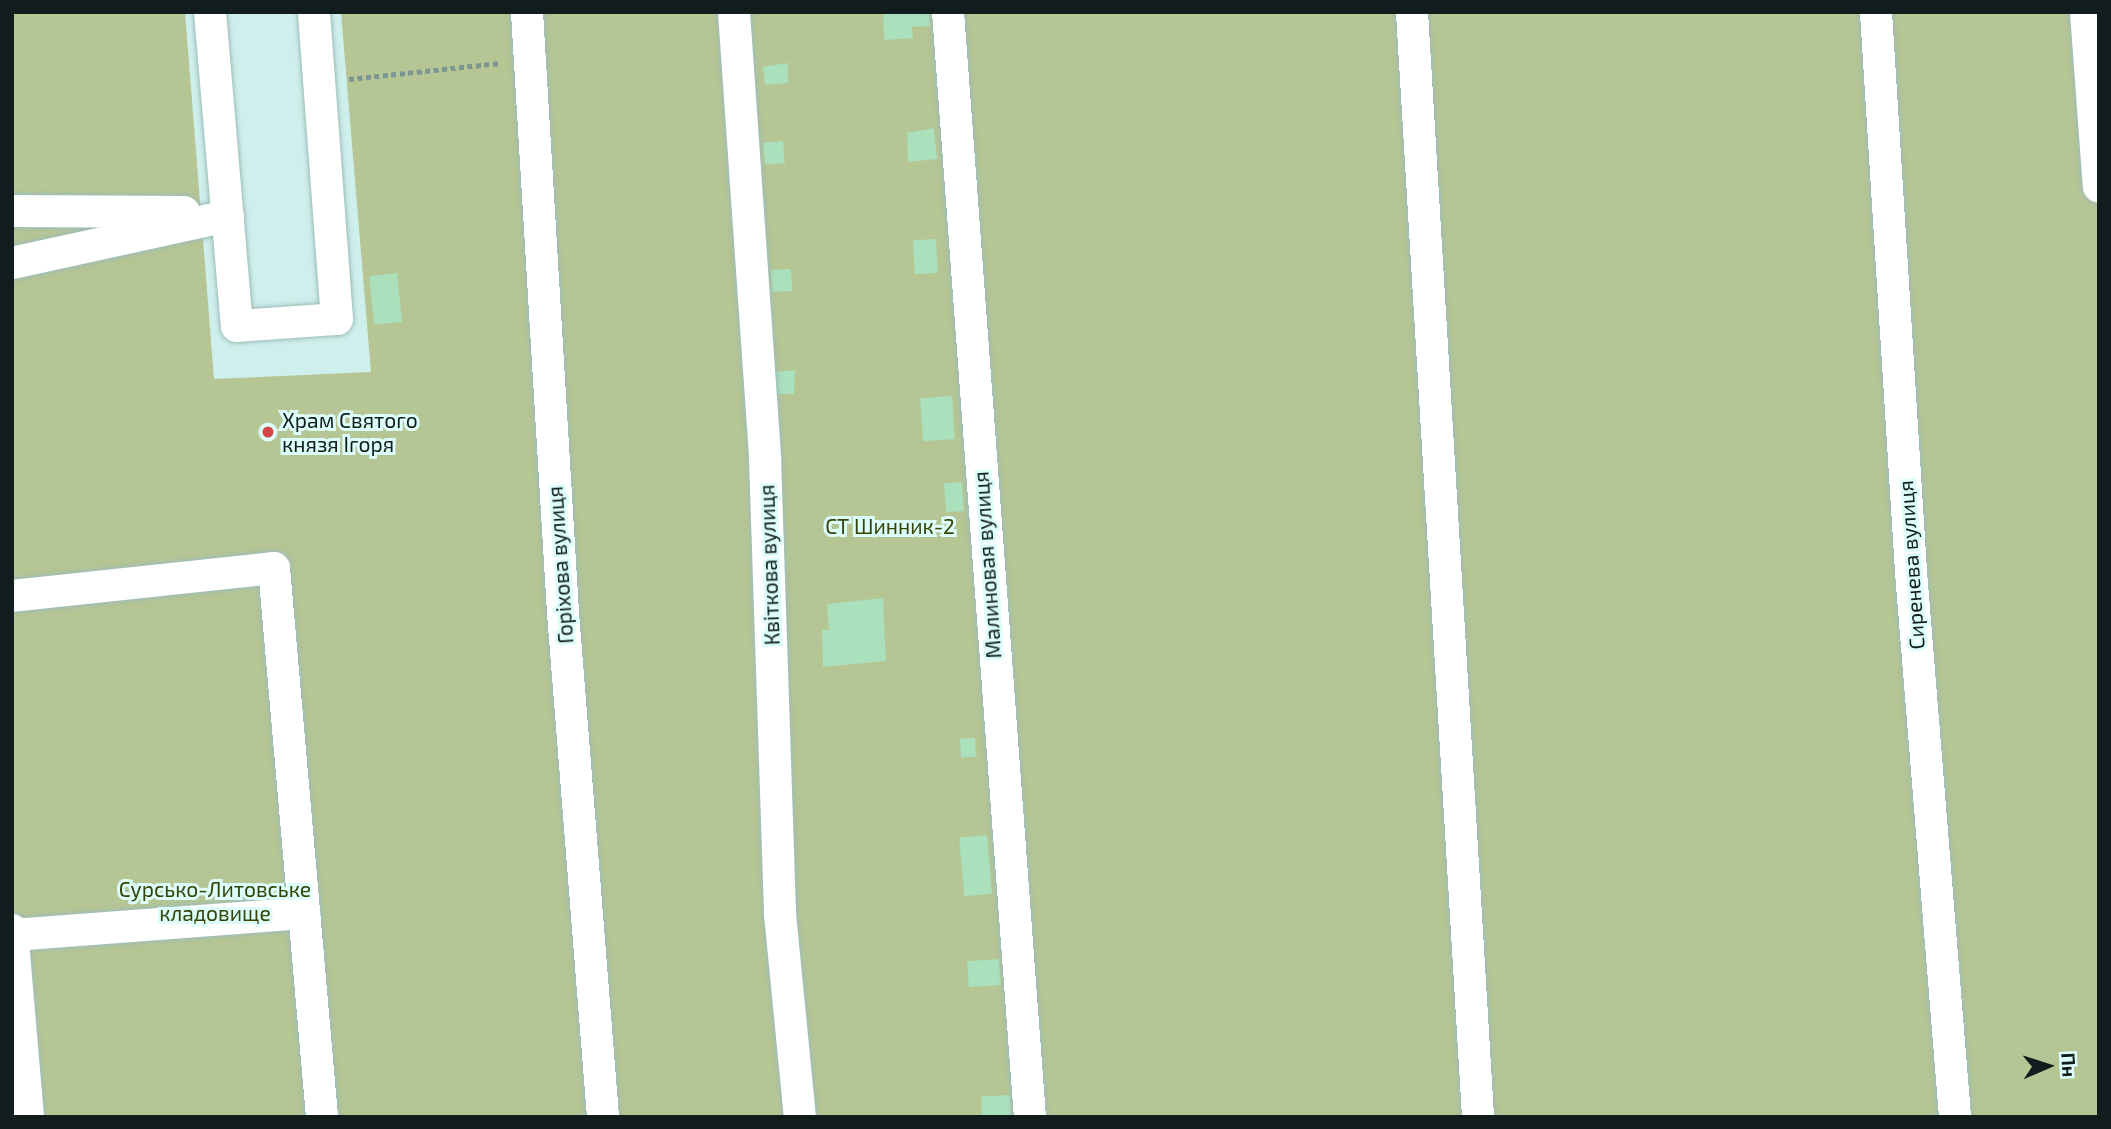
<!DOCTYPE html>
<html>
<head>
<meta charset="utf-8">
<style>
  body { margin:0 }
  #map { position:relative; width:2111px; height:1129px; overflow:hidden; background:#cfefec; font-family:"Exo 2",sans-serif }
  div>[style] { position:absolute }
  .green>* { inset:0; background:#b5c594 }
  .building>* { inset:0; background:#aae0bc; transform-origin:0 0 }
  .path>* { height:4.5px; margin-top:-2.25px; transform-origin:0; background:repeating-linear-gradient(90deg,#7d9593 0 5px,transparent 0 8.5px) }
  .roads { filter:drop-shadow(0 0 2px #9dbdb9) drop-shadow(0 0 2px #9dbdb9) }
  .minor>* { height:32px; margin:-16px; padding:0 16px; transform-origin:16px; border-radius:16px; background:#fff }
  .dots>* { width:19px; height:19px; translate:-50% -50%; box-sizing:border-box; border:4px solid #dcfdf9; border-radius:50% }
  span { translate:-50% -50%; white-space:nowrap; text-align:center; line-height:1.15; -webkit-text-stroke:6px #dcfdf9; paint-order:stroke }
  .poi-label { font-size:21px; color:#111d1c }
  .left { translate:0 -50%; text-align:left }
  .park-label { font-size:21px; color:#354305 }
  .street-label { font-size:21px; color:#111d1c }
  .frame { position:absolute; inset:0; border:14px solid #111d1c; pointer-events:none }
  .north { position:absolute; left:2013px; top:1031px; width:70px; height:70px; -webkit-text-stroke:5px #dcfdf9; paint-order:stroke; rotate:87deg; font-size:19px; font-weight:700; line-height:28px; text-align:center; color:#111d1c }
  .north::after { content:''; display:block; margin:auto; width:24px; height:32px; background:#111d1c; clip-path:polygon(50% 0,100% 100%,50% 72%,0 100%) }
</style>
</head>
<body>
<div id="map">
  <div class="green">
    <i style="clip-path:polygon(12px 12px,185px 12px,214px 379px,371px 372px,341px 12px,2099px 12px,2099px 1117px,12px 1117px)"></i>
  </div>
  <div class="building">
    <i style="clip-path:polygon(883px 12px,929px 12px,930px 26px,912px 27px,913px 38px,884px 40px)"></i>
    <i style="clip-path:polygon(788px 63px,788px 83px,765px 85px,763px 67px)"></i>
    <i style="clip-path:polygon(934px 128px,937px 159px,908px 162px,907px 133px)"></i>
    <i style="left:783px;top:141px;width:22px;height:20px;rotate:85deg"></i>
    <i style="left:936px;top:239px;width:34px;height:23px;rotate:87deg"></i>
    <i style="left:791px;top:269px;width:22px;height:20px;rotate:87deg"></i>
    <i style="left:397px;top:273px;width:49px;height:28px;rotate:84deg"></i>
    <i style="clip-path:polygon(795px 370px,794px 394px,775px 394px,774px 372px)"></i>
    <i style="left:952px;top:396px;width:43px;height:32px;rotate:86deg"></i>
    <i style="left:962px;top:482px;width:29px;height:18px;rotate:86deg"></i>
    <i style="clip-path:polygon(883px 598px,886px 661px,823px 667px,822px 630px,829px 630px,827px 604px)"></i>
    <i style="left:975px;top:738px;width:19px;height:15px;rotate:87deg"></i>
    <i style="left:987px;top:835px;width:59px;height:28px;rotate:85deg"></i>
    <i style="left:999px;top:959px;width:26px;height:32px;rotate:86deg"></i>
    <i style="left:1010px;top:1095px;width:20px;height:29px;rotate:87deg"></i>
  </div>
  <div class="path">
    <i style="left:349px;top:79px;width:152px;rotate:-6deg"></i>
  </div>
  <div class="roads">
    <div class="minor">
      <i style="left:210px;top:12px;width:315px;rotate:85.1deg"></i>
      <i style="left:237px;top:326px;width:100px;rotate:-4deg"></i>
      <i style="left:337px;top:319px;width:308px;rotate:-94.3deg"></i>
      <i style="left:527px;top:12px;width:602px;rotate:86.57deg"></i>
      <i style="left:563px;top:613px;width:506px;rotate:85.46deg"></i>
      <i style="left:734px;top:12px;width:448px;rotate:86deg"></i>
      <i style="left:765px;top:459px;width:455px;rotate:88.1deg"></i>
      <i style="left:780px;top:914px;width:204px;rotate:84.4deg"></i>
      <i style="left:948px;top:12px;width:1108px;rotate:85.76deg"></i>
      <i style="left:1412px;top:12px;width:1107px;rotate:86.58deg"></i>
      <i style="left:1876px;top:12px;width:561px;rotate:86.42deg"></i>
      <i style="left:1911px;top:572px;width:547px;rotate:85.38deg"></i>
      <i style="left:2086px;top:12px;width:175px;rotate:85.8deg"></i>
      <i style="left:12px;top:211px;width:172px;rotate:0.3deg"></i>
      <i style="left:12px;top:263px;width:221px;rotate:-12.3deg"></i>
      <i style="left:12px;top:596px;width:263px;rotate:-6.1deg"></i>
      <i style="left:274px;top:568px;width:551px;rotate:85deg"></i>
      <i style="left:12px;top:930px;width:188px;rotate:85.1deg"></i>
      <i style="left:12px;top:935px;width:293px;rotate:-4.3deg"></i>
    </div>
  </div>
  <div class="dots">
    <i style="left:268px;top:432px;background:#d54647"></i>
  </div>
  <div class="poi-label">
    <span class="left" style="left:282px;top:432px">Храм Святого<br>князя Ігоря</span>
  </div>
  <div class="park-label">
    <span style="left:890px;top:526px">СТ Шинник-2</span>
    <span style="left:215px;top:901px">Сурсько-Литовське<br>кладовище</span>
  </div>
  <div class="street-label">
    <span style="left:560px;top:565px;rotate:-94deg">Горіхова вулиця</span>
    <span style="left:769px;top:565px;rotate:-92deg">Квіткова вулиця</span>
    <span style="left:987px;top:565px;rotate:-94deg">Малиновая вулиця</span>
    <span style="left:1911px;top:565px;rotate:-94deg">Сиренева вулиця</span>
  </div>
  <div class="frame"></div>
  <div class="north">Пн</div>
</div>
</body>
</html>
